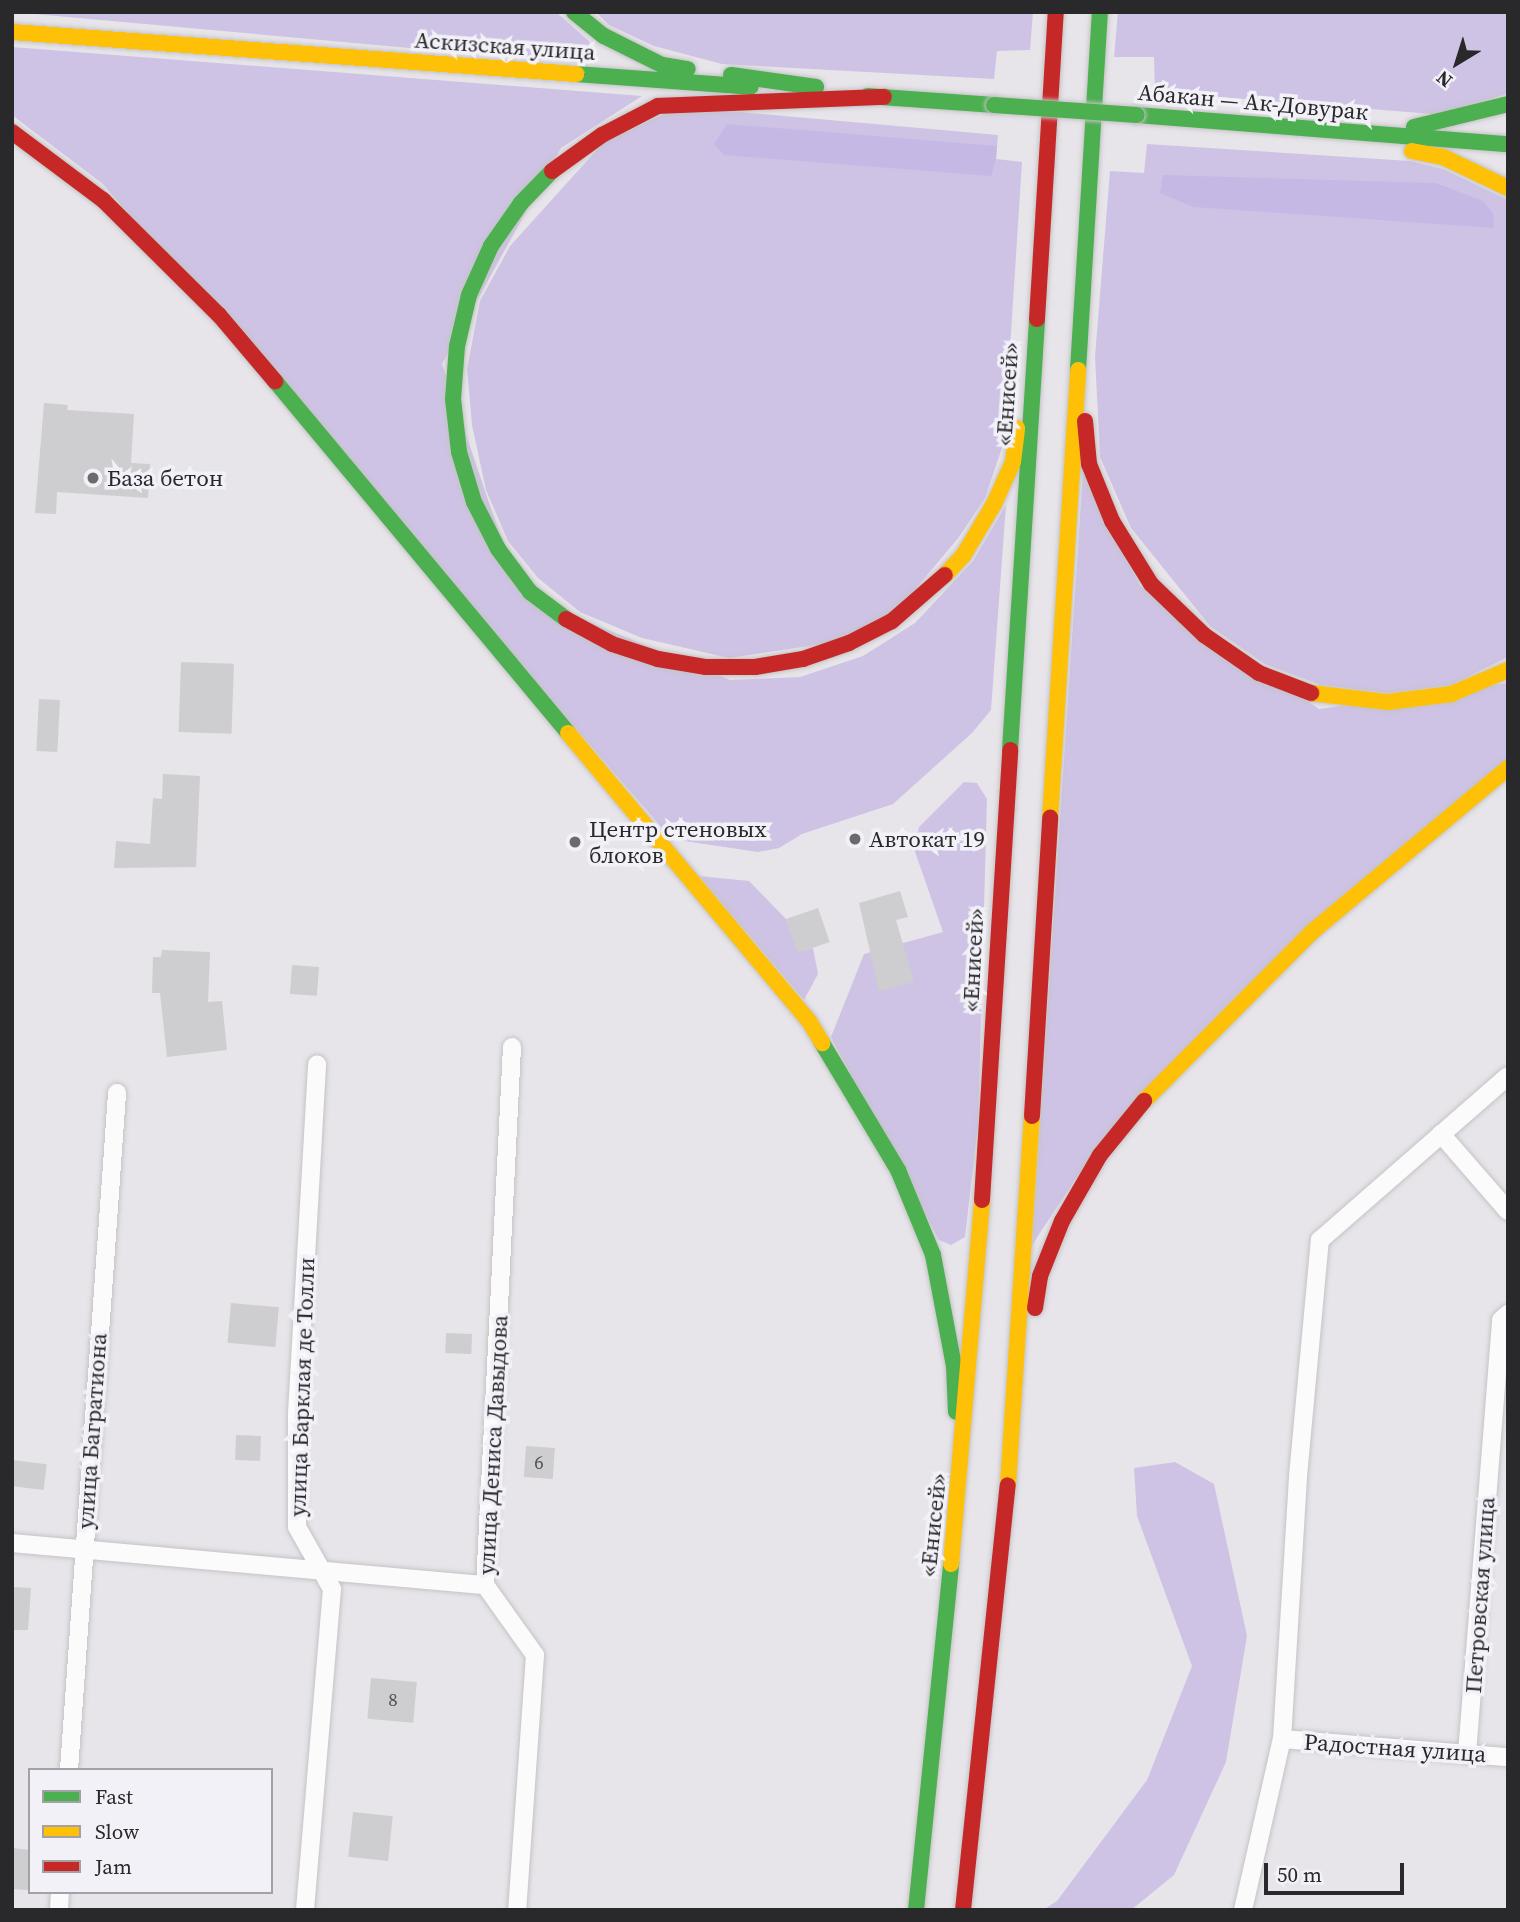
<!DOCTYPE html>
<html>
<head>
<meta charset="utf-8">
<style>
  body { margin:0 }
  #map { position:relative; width:1520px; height:1922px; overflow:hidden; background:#e7e5e9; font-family:"Source Serif 4",serif }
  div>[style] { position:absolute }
  .green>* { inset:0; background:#cec3e5 }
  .forest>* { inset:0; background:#c6b8e4 }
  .building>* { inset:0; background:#cecdd0; transform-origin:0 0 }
  .roads { filter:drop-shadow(0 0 2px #c4c3c6) drop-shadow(0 0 2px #c4c3c6) }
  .street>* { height:18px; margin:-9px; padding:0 9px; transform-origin:9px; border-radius:9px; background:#fbfbfc }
  .fast>* { height:16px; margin:-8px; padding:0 8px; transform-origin:8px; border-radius:8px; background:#4caf50 }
  .slow>* { height:16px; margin:-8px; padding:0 8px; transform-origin:8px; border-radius:8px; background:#ffc107 }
  .jam>* { height:16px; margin:-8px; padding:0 8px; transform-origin:8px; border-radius:8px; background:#c62828 }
  .bridges { filter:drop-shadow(0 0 2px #c4c3c6) drop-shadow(0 0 2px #c4c3c6) }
  .fast-bridge>* { height:16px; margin:-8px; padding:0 8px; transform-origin:8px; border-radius:8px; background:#4caf50 }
  .dots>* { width:19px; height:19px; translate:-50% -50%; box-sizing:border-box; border:4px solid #f3f1f8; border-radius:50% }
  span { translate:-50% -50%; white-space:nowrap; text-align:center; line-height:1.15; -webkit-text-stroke:7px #f3f1f8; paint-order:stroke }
  .number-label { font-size:19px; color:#545356 }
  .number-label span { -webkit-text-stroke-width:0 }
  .street-label { font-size:23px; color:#29282b }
  .poi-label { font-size:23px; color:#29282b }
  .left { translate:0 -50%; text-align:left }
  .frame { position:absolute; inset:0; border:14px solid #29282b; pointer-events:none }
  .legend { position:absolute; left:28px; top:1768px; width:245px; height:126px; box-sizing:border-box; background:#f3f1f8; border:2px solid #a2a1a6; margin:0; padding:9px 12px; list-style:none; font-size:21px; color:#29282b }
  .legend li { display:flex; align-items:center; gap:14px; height:35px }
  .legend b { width:35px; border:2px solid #a2a1a6 }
  .north { position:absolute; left:1422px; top:28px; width:70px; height:70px; -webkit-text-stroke:5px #f3f1f8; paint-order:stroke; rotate:218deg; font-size:19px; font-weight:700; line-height:28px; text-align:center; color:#29282b }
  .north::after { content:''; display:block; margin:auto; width:24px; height:32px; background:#29282b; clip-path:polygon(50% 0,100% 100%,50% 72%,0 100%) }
  .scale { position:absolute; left:1264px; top:1863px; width:140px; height:32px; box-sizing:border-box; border:4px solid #29282b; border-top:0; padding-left:9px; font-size:21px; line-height:24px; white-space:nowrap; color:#29282b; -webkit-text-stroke:5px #f3f1f8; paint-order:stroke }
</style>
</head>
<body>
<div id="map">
  <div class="green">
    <i style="clip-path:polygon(12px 12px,556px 12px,589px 41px,594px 56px,576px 63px)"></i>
    <i style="clip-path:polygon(596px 12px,1033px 12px,1030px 50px,997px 51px,994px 79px,722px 64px,654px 46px,609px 25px)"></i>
    <i style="clip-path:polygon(1118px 12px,1508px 12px,1508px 93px,1445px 115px,1155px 92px,1154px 57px,1114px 57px)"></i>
    <i style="clip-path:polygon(12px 47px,642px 96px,561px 148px,442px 364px,520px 594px,730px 680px,800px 677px,863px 656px,915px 623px,973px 561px,1006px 505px,991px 710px,972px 733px,893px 804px,802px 834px,779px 848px,758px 852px,684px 841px,664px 830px,103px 184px,12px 115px)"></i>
    <i style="clip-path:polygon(728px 111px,998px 135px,996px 159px,1022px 162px,1004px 442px,985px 498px,959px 537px,902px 605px,850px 640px,729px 658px,642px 638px,580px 612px,538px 578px,508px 541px,486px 490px,472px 425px,467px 369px,480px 301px,510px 246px,604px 142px,666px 113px)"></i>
    <i style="clip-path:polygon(1147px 144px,1410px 161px,1443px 169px,1508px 200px,1508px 657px,1451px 685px,1388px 693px,1321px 685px,1265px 664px,1210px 626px,1131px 528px,1100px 457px,1095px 356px,1110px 171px,1144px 173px)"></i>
    <i style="clip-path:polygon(1083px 472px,1140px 586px,1319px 709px,1508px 683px,1508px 758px,1094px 1151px,1032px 1245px)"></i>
    <i style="clip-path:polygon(964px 782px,977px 783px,987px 799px,978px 1125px,965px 1237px,951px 1245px,939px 1240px,831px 1037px,864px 954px,943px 932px,914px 849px,919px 827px)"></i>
    <i style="clip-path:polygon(699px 876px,749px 881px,786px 919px,798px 952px,813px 948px,818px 974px,804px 1000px)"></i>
    <i style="clip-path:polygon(1175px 1462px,1214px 1484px,1247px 1636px,1226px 1762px,1174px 1875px,1131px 1910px,1043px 1910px,1057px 1901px,1147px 1780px,1192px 1666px,1137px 1516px,1134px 1468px)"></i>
  </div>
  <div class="forest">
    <i style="clip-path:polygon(727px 124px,997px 146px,996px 159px,991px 176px,724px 155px,714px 144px)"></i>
    <i style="clip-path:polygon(1163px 175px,1436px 183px,1483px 201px,1493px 213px,1494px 228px,1193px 207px,1160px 193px)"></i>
  </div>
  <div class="building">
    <i style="clip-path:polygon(44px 403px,68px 405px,67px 410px,134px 414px,131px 463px,150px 464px,148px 498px,57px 492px,56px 514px,35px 513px)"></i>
    <i style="left:181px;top:662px;width:53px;height:70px;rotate:2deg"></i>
    <i style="left:39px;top:699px;width:21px;height:52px;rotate:3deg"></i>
    <i style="clip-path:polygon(163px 774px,200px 776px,196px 867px,114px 868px,116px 841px,150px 844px,153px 798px,162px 799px)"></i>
    <i style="clip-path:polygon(900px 891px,908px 917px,896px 920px,914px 982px,879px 991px,859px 903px)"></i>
    <i style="left:818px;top:908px;width:36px;height:34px;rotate:71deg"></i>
    <i style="clip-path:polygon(162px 950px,210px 952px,208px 1002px,222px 1001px,227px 1050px,167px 1057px,160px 993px,152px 993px,153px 957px,161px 957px)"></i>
    <i style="left:292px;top:965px;width:27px;height:29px;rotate:4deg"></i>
    <i style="left:231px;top:1303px;width:48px;height:40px;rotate:5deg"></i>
    <i style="left:446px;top:1333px;width:26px;height:20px;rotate:2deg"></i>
    <i style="left:236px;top:1435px;width:25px;height:25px;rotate:2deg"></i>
    <i style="left:526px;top:1446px;width:29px;height:31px;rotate:4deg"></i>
    <i style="left:12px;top:1460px;width:35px;height:26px;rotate:7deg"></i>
    <i style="clip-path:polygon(12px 1587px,31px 1588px,28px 1630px,12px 1630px)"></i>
    <i style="left:371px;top:1678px;width:46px;height:41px;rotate:5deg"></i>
    <i style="left:353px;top:1812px;width:40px;height:45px;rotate:6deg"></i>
    <i style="clip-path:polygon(12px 1848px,30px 1850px,28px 1890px,12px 1889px)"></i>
  </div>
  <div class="roads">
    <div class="street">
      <i style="left:512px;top:1047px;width:539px;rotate:92.87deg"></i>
      <i style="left:485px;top:1585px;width:86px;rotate:54.5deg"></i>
      <i style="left:535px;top:1655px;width:256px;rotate:94deg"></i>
      <i style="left:1441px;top:1134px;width:102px;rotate:49deg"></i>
      <i style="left:12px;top:1543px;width:475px;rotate:5.1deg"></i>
      <i style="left:1282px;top:1739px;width:227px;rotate:4.6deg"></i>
      <i style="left:1467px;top:1754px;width:435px;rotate:-85.5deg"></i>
      <i style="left:1501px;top:1320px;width:9px;rotate:-41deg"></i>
      <i style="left:69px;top:1770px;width:679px;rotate:-85.94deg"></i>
      <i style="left:59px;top:1910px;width:18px;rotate:-87deg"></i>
      <i style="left:305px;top:1910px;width:322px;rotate:-85.2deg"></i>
      <i style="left:332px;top:1589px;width:71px;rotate:-119.4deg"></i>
      <i style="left:297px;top:1527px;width:114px;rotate:-90deg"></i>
      <i style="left:297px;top:1413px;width:349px;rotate:-86.7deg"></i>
      <i style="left:1243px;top:1910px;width:175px;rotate:-77.2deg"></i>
      <i style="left:1282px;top:1739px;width:263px;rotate:-86.5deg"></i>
      <i style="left:1298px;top:1476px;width:237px;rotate:-84.7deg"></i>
      <i style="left:1320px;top:1240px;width:249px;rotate:-41.1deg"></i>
    </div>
    <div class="fast">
      <i style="left:574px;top:12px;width:38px;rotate:39deg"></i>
      <i style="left:604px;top:36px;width:65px;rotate:26.6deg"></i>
      <i style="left:662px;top:65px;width:26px;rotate:9deg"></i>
      <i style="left:576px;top:74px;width:175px;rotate:4.2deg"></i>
      <i style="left:731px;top:75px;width:86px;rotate:8deg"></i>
      <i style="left:868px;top:96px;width:126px;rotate:4.1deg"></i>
      <i style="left:1137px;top:115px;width:372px;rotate:4.5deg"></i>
      <i style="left:1414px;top:127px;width:97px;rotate:-13.7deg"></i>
      <i style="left:552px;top:171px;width:45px;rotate:134.1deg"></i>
      <i style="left:521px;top:203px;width:52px;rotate:124.9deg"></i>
      <i style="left:491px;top:246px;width:54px;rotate:114.2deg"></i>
      <i style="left:469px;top:295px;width:52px;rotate:103.2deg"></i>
      <i style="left:457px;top:346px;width:53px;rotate:94.3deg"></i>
      <i style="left:453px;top:399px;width:53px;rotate:83.5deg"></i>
      <i style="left:459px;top:452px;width:52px;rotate:73.3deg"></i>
      <i style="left:474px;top:502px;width:53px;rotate:62.9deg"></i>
      <i style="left:498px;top:549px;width:54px;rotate:53.3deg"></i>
      <i style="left:530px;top:592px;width:45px;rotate:36.9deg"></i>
      <i style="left:1078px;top:370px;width:359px;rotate:-86.5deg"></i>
      <i style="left:275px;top:381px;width:458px;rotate:50.2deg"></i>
      <i style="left:1010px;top:750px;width:432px;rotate:-86.4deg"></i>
      <i style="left:822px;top:1043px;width:148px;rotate:59.1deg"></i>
      <i style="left:898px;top:1170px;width:92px;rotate:67.6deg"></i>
      <i style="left:933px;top:1255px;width:113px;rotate:79.3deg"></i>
      <i style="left:954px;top:1366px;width:46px;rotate:87.5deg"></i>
      <i style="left:916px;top:1910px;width:348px;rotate:-84.2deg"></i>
    </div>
    <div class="slow">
      <i style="left:12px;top:32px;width:566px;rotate:4.26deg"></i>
      <i style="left:1412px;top:151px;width:32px;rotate:11deg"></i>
      <i style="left:1443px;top:157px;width:72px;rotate:25.5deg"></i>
      <i style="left:945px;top:575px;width:26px;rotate:-47deg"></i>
      <i style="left:963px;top:556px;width:61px;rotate:-59.2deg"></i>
      <i style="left:994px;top:504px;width:46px;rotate:-65.7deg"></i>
      <i style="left:1013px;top:462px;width:34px;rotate:-83deg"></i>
      <i style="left:1311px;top:693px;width:78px;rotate:6.7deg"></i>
      <i style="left:1388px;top:702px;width:64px;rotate:-7.2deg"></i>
      <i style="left:1451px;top:694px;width:62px;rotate:-22.8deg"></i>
      <i style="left:568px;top:733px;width:376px;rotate:50.1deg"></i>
      <i style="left:809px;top:1021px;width:26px;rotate:59deg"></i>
      <i style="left:1050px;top:818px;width:449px;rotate:-86.4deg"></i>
      <i style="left:1144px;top:1101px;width:240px;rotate:-45.2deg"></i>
      <i style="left:1313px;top:931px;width:254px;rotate:-39.9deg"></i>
      <i style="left:1008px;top:1485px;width:370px;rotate:-86.3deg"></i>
      <i style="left:951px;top:1564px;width:365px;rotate:-85.1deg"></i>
    </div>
    <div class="jam">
      <i style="left:12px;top:132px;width:114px;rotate:36.8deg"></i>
      <i style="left:103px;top:200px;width:163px;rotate:44.8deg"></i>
      <i style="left:219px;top:315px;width:87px;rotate:49.7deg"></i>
      <i style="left:552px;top:171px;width:62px;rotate:-35.8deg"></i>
      <i style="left:602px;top:135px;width:63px;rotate:-27.4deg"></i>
      <i style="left:658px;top:106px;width:226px;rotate:-2.3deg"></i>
      <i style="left:1037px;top:319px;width:308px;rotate:-86.5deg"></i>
      <i style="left:1085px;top:421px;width:43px;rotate:84.7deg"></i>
      <i style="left:1089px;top:464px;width:61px;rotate:68deg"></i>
      <i style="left:1112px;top:521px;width:74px;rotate:58.2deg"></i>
      <i style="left:1151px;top:584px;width:74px;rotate:43.9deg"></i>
      <i style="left:1204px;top:635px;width:67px;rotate:34.6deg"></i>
      <i style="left:1259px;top:673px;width:56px;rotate:21deg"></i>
      <i style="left:566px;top:619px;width:52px;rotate:28.5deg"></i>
      <i style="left:612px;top:644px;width:48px;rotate:18.1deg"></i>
      <i style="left:658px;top:659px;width:49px;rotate:9.5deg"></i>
      <i style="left:706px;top:667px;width:49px"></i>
      <i style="left:755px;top:667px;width:49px;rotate:-9.5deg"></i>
      <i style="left:803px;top:659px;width:49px;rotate:-19.2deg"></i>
      <i style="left:849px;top:643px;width:48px;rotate:-27.1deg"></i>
      <i style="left:892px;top:621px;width:70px;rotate:-41deg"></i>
      <i style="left:1032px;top:1116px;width:299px;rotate:-86.5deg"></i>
      <i style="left:982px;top:1200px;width:451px;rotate:-86.4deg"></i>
      <i style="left:1035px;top:1308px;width:32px;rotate:-81deg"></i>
      <i style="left:1040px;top:1276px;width:59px;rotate:-68.2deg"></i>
      <i style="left:1062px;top:1221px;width:76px;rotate:-60.1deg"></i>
      <i style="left:1100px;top:1155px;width:70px;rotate:-50.8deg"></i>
      <i style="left:963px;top:1910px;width:427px;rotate:-84deg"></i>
    </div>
  </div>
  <div class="bridges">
    <div class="fast-bridge">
      <i style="left:994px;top:105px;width:143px;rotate:4deg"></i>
    </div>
  </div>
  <div class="dots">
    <i style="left:93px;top:478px;background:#6c6a6e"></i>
    <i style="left:855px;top:839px;background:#6c6a6e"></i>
    <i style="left:575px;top:842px;background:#6c6a6e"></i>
  </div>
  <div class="number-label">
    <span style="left:539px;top:1463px">6</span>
    <span style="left:393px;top:1700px">8</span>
  </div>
  <div class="street-label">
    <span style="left:505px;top:46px;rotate:4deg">Аскизская улица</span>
    <span style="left:1253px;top:102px;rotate:5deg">Абакан — Ак-Довурак</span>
    <span style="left:1007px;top:394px;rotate:-86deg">«Енисей»</span>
    <span style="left:973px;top:960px;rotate:-87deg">«Енисей»</span>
    <span style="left:302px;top:1387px;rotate:-88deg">улица Барклая де Толли</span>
    <span style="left:92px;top:1431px;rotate:-86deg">улица Багратиона</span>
    <span style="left:493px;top:1445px;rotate:-87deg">улица Дениса Давыдова</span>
    <span style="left:933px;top:1525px;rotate:-84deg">«Енисей»</span>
    <span style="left:1480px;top:1595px;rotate:-86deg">Петровская улица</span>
    <span style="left:1395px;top:1748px;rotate:4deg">Радостная улица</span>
  </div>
  <div class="poi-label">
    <span class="left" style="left:107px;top:478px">База бетон</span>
    <span class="left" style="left:589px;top:842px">Центр стеновых<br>блоков</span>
    <span class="left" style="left:869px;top:839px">Автокат 19</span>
  </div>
  <div class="frame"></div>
  <ul class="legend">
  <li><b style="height:9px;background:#4caf50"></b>Fast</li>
  <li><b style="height:9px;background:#ffc107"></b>Slow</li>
  <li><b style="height:9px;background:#c62828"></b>Jam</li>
  </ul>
  <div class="north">N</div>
  <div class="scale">50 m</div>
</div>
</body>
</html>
